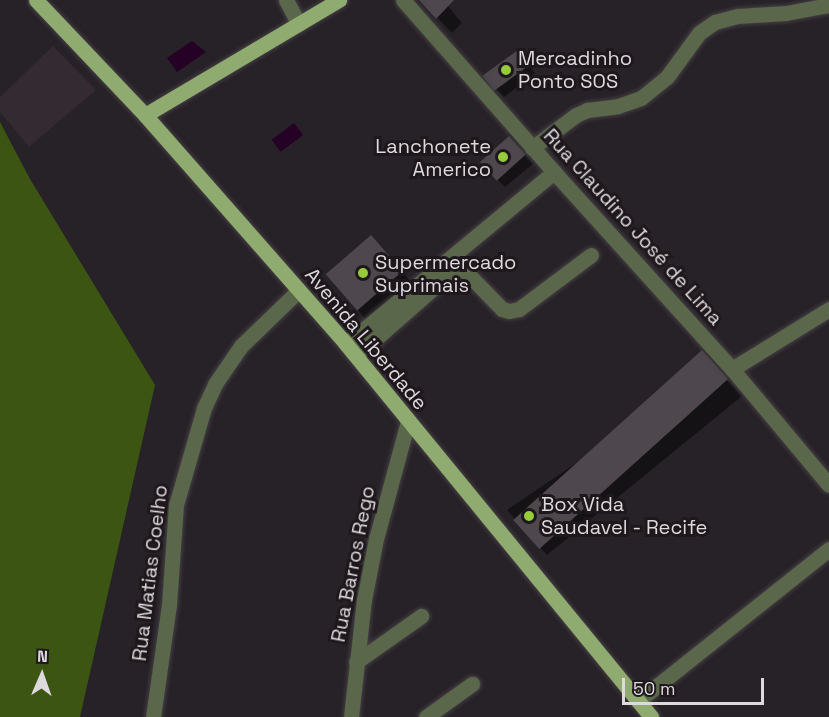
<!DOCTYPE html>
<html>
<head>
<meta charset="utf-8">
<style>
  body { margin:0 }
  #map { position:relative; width:829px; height:717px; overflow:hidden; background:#272227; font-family:"Space Grotesk",sans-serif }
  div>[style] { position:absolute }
  .built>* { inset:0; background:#332a32 }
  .green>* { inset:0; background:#3c5512 }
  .water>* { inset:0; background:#250125; transform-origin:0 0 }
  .shadow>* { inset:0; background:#0007 }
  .building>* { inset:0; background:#4e484e; transform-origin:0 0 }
  .roads { filter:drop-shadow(0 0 2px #443f44) drop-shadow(0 0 2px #443f44) }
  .minor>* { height:15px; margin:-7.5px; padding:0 7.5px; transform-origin:7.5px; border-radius:7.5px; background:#5a674b }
  .major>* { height:15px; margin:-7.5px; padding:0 7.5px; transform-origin:7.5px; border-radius:7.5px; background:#90ab6f }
  .dots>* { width:16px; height:16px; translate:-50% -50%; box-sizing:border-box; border:3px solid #1e181d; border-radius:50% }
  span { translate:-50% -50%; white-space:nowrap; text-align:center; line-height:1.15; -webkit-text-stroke:6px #1e181d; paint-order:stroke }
  .poi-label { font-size:20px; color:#ddd9dc }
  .left { translate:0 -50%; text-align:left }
  .right { translate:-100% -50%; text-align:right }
  .street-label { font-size:20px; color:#ddd9dc }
  .north { position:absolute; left:12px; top:645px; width:60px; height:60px; -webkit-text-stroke:4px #1e181d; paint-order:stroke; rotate:2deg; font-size:16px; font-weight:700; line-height:24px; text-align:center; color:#ddd9dc }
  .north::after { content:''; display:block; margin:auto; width:21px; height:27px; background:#ddd9dc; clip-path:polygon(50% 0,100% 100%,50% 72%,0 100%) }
  .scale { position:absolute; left:622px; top:678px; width:142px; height:27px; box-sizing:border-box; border:3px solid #ddd9dc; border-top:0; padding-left:8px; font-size:18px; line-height:21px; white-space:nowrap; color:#ddd9dc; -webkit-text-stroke:4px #1e181d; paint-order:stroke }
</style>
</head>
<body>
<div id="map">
  <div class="built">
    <i style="clip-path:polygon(53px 46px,96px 90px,29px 147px,0 112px,0 97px)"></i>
  </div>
  <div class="green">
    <i style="clip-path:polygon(0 122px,30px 179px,155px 385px,80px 717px,0 717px)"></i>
  </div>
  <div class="water">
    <i style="clip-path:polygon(192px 41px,206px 52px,177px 72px,167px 58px)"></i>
    <i style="left:294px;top:123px;width:15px;height:28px;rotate:53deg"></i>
  </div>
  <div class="shadow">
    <i style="clip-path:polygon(421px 0,443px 0,462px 23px,452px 33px)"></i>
    <i style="clip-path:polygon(518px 52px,535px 73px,504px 97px,496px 89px)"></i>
    <i style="clip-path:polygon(517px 145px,533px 164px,505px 187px,497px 179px)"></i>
    <i style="clip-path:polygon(382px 249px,413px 284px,368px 322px,327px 274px)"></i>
    <i style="clip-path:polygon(717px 368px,742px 396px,547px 555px,507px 510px)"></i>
  </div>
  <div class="building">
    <i style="clip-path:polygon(419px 0,454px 0,436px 19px)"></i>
    <i style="left:518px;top:50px;width:19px;height:44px;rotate:54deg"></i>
    <i style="left:509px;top:136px;width:25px;height:39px;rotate:48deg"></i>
    <i style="left:371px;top:235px;width:48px;height:60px;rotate:49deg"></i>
    <i style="left:702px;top:350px;width:39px;height:254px;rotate:48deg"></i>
  </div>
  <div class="roads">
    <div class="minor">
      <i style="left:286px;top:0;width:27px;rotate:62deg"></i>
      <i style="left:403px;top:0;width:229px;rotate:48.7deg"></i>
      <i style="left:554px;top:172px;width:266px;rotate:47.9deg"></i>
      <i style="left:732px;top:369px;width:151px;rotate:50.1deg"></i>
      <i style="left:532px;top:148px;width:55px;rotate:-36.9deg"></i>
      <i style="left:576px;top:115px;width:12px;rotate:-24deg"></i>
      <i style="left:587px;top:110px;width:31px;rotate:-7deg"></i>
      <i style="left:618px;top:106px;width:24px;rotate:-19deg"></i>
      <i style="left:641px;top:98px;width:33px;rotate:-39deg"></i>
      <i style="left:667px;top:77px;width:54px;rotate:-54deg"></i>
      <i style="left:699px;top:33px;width:19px;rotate:-35deg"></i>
      <i style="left:715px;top:22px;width:24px;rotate:-15deg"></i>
      <i style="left:738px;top:16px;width:48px;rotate:-3.6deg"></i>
      <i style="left:786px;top:13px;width:44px;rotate:-10.5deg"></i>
      <i style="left:346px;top:344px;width:270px;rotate:-39.6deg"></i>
      <i style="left:353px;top:353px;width:14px;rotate:-25deg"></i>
      <i style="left:366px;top:347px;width:120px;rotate:-41.3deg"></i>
      <i style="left:456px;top:268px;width:6px"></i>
      <i style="left:462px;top:268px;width:57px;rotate:45.7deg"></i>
      <i style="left:502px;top:309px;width:7px;rotate:16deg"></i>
      <i style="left:509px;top:311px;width:10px;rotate:-11deg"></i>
      <i style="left:519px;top:309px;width:90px;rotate:-36.9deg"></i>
      <i style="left:732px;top:369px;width:114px;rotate:-31.7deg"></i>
      <i style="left:356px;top:662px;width:80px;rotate:-35.3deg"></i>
      <i style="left:638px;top:701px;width:244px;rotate:-38.5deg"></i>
      <i style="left:153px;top:717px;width:113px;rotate:-81.9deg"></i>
      <i style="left:169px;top:605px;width:100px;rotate:-86deg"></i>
      <i style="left:176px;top:505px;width:101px;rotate:-73.9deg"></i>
      <i style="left:204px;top:408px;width:26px;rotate:-65deg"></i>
      <i style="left:215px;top:384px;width:46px;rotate:-55.6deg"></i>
      <i style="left:241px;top:346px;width:79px;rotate:-44deg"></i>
      <i style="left:351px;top:717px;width:118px;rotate:-83.7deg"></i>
      <i style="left:364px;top:600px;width:62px;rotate:-78.9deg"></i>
      <i style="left:376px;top:539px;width:122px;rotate:-74.8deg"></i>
      <i style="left:426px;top:717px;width:57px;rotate:-35.7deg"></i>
    </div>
    <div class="major">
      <i style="left:36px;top:0;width:158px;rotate:46.5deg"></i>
      <i style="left:145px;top:115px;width:305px;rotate:48.7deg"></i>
      <i style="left:346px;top:344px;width:482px;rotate:50.7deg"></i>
      <i style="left:145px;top:115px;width:226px;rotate:-30.7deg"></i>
    </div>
  </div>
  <div class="dots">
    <i style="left:506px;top:70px;background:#96cc3a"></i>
    <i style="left:503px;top:157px;background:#96cc3a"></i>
    <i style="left:363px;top:273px;background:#96cc3a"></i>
    <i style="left:529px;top:516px;background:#96cc3a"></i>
  </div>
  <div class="poi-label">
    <span class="left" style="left:518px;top:70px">Mercadinho<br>Ponto SOS</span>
    <span class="right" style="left:491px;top:158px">Lanchonete<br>Americo</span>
    <span class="left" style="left:375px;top:274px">Supermercado<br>Suprimais</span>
    <span class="left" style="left:541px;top:516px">Box Vida<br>Saudavel - Recife</span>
  </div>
  <div class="street-label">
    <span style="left:633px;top:227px;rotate:48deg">Rua Claudino José de Lima</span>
    <span style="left:366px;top:339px;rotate:50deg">Avenida Liberdade</span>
    <span style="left:353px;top:564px;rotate:-79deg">Rua Barros Rego</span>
    <span style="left:150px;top:573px;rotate:-83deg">Rua Matias Coelho</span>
  </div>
  <div class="north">N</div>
  <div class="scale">50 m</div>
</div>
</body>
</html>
